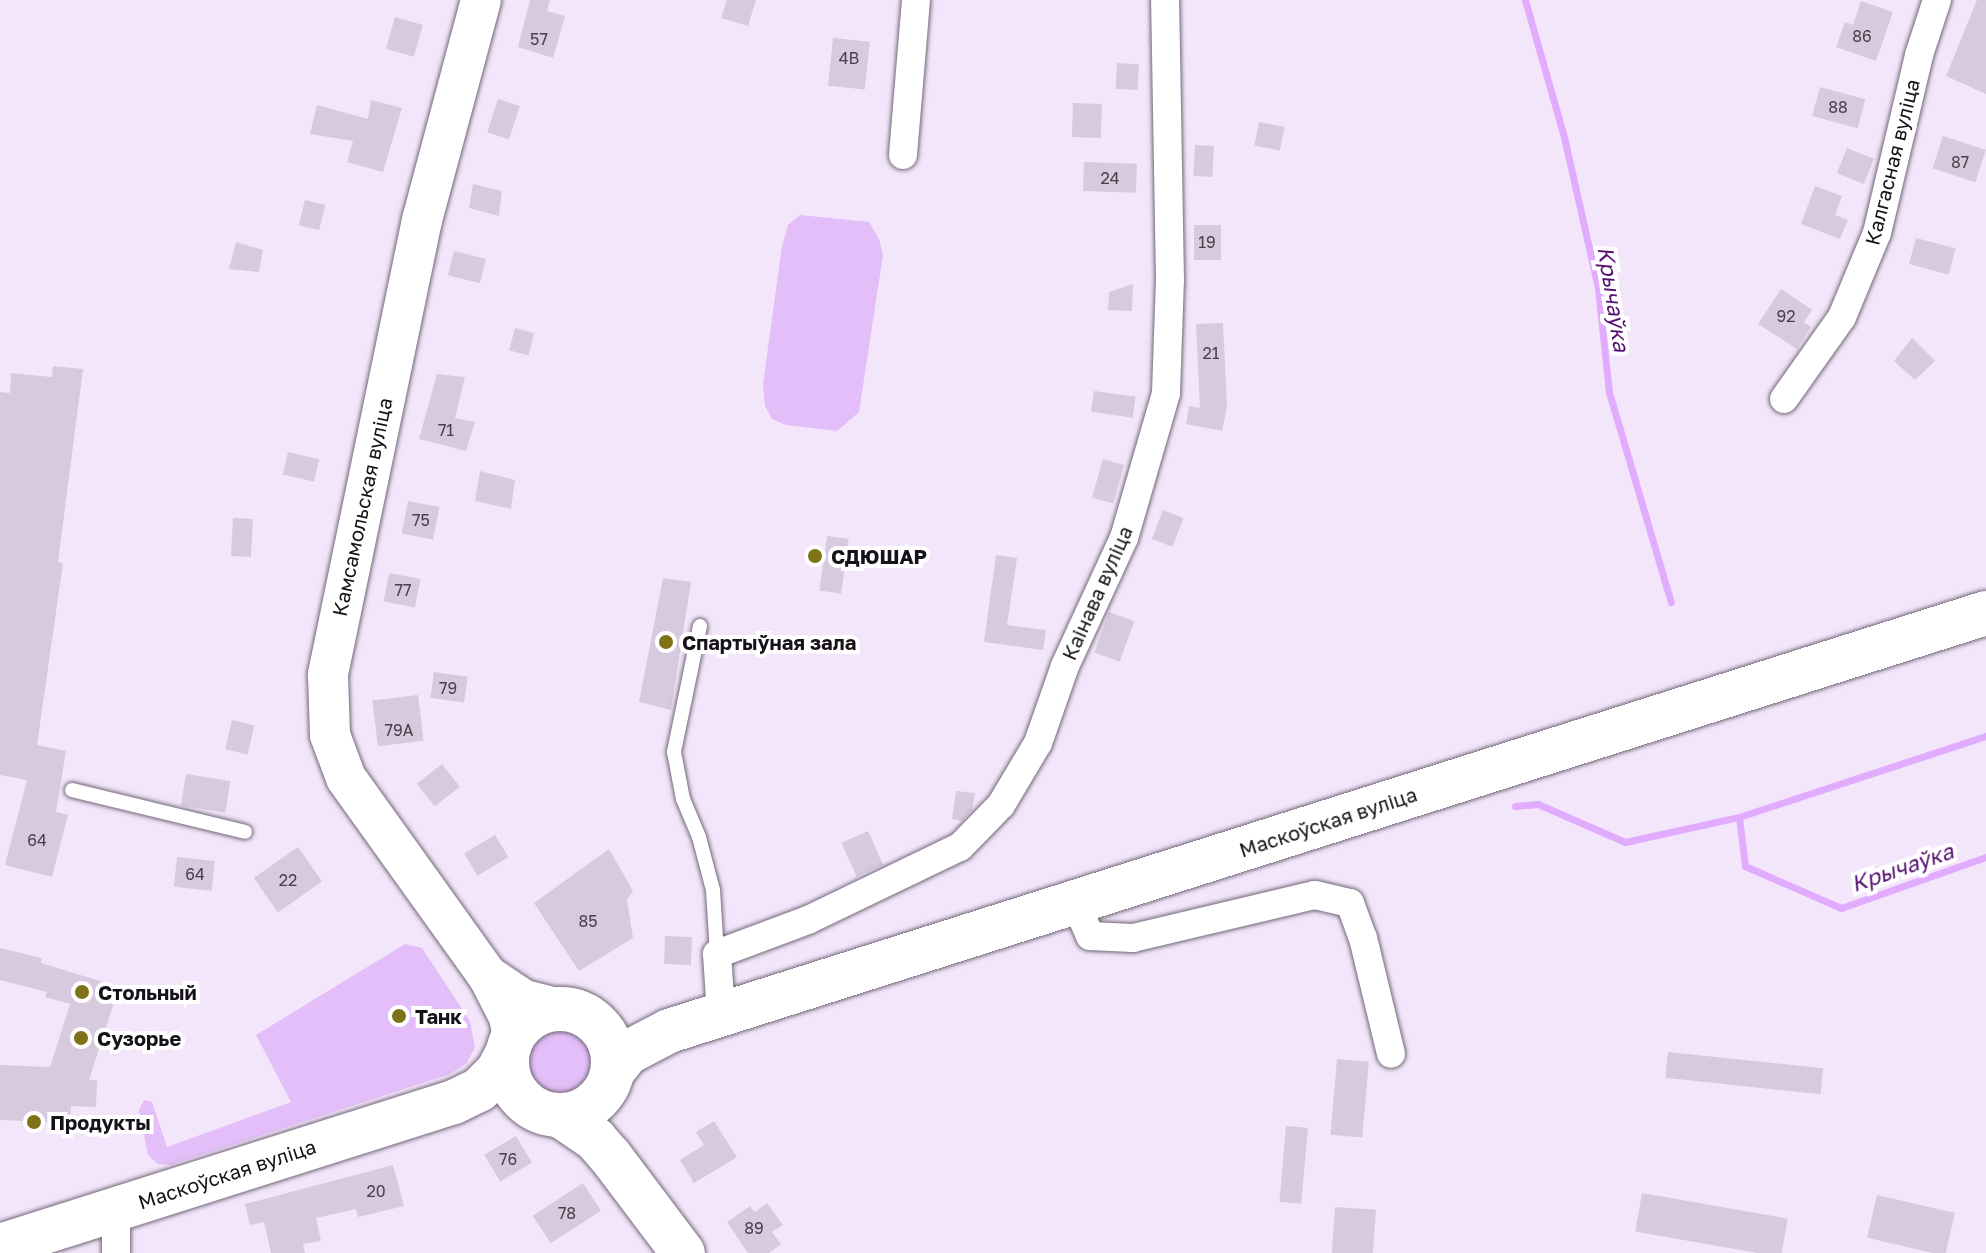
<!DOCTYPE html>
<html>
<head>
<meta charset="utf-8">
<style>
  body { margin:0 }
  #map { position:relative; width:1986px; height:1253px; overflow:hidden; background:#f3e6fb; font-family:"Golos Text",sans-serif }
  div>[style] { position:absolute }
  .green>* { inset:0; background:#e3bef8 }
  .round { border-radius:50% }
  .stream>* { height:7px; margin:-3.5px; padding:0 3.5px; transform-origin:3.5px; border-radius:3.5px; background:#e1acfe }
  .building>* { inset:0; background:#d7cade; transform-origin:0 0 }
  .roads { filter:drop-shadow(0 0 2px #736779) drop-shadow(0 0 2px #736779) }
  .lane>* { height:14px; margin:-7px; padding:0 7px; transform-origin:7px; border-radius:7px; background:#fff }
  .street>* { height:28px; margin:-14px; padding:0 14px; transform-origin:14px; border-radius:14px; background:#fff }
  .secondary>* { height:40px; margin:-20px; padding:0 20px; transform-origin:20px; border-radius:20px; background:#fff }
  .primary>* { height:44px; margin:-22px; padding:0 22px; transform-origin:22px; border-radius:22px; background:#fff }
  .primary>.ring { margin:-22px; padding:0; box-sizing:content-box; background:none; border:44px solid #fff; border-radius:50% }
  .dots>* { width:22px; height:22px; translate:-50% -50%; box-sizing:border-box; border:4px solid #fff; border-radius:50% }
  span { translate:-50% -50%; white-space:nowrap; text-align:center; line-height:1.15; -webkit-text-stroke:8px #fff; paint-order:stroke }
  .number-label { font-size:16px; color:#47404a }
  .number-label span { -webkit-text-stroke-width:0 }
  .street-label { font-size:20px; color:#171219 }
  .poi-label { font-size:20px; color:#171219; font-weight:700 }
  .left { translate:0 -50%; text-align:left }
  .water-label { font-size:22px; color:#551171; font-style:italic }
</style>
</head>
<body>
<div id="map">
  <div class="green">
    <i style="clip-path:polygon(800px 215px,869px 222px,879px 239px,883px 255px,859px 412px,837px 431px,786px 425px,772px 419px,765px 406px,763px 384px,782px 246px,788px 225px)"></i>
    <i style="clip-path:polygon(405px 944px,422px 948px,470px 1021px,475px 1048px,466px 1064px,450px 1074px,170px 1165px,158px 1164px,148px 1155px,139px 1110px,144px 1100px,152px 1102px,167px 1147px,291px 1102px,256px 1035px)"></i>
    <i class="round" style="left:526px;top:1030px;width:68px;height:68px"></i>
  </div>
  <div class="stream">
    <i style="left:1525px;top:0;width:142px;rotate:74.1deg"></i>
    <i style="left:1564px;top:137px;width:155px;rotate:77.3deg"></i>
    <i style="left:1598px;top:288px;width:105px;rotate:84deg"></i>
    <i style="left:1609px;top:392px;width:219px;rotate:73.6deg"></i>
    <i style="left:1515px;top:806px;width:23px;rotate:-5deg"></i>
    <i style="left:1538px;top:804px;width:95px;rotate:23.6deg"></i>
    <i style="left:1625px;top:842px;width:117px;rotate:-12.4deg"></i>
    <i style="left:1739px;top:817px;width:260px;rotate:-18.2deg"></i>
    <i style="left:1739px;top:817px;width:49px;rotate:83deg"></i>
    <i style="left:1745px;top:866px;width:105px;rotate:23.6deg"></i>
    <i style="left:1841px;top:908px;width:154px;rotate:-19.4deg"></i>
  </div>
  <div class="building">
    <i style="clip-path:polygon(530px 0,550px 0,547px 11px,565px 16px,553px 58px,518px 47px)"></i>
    <i style="clip-path:polygon(727px 0,756px 0,748px 26px,721px 18px)"></i>
    <i style="clip-path:polygon(1977px 0,1986px 0,1986px 94px,1946px 76px)"></i>
    <i style="clip-path:polygon(1861px 1px,1893px 12px,1876px 61px,1836px 47px,1845px 22px,1853px 25px)"></i>
    <i style="left:395px;top:17px;width:29px;height:33px;rotate:16deg"></i>
    <i style="left:833px;top:38px;width:37px;height:48px;rotate:6deg"></i>
    <i style="left:1117px;top:63px;width:22px;height:26px;rotate:3deg"></i>
    <i style="left:1820px;top:87px;width:47px;height:30px;rotate:15deg"></i>
    <i style="left:498px;top:99px;width:23px;height:35px;rotate:18deg"></i>
    <i style="clip-path:polygon(371px 100px,402px 108px,383px 172px,347px 162px,353px 141px,310px 134px,317px 105px,368px 119px)"></i>
    <i style="left:1073px;top:103px;width:29px;height:34px;rotate:2deg"></i>
    <i style="left:1259px;top:122px;width:26px;height:24px;rotate:11deg"></i>
    <i style="left:1943px;top:136px;width:45px;height:34px;rotate:18deg"></i>
    <i style="left:1195px;top:145px;width:19px;height:31px;rotate:3deg"></i>
    <i style="left:1847px;top:148px;width:29px;height:27px;rotate:22deg"></i>
    <i style="left:1084px;top:162px;width:53px;height:29px;rotate:2deg"></i>
    <i style="clip-path:polygon(473px 184px,502px 191px,499px 216px,469px 208px)"></i>
    <i style="clip-path:polygon(1815px 186px,1842px 196px,1835px 215px,1848px 220px,1840px 239px,1801px 224px)"></i>
    <i style="left:305px;top:200px;width:21px;height:26px;rotate:14deg"></i>
    <i style="left:1194px;top:225px;width:27px;height:35px"></i>
    <i style="left:1916px;top:238px;width:41px;height:27px;rotate:15deg"></i>
    <i style="clip-path:polygon(236px 242px,263px 250px,259px 272px,229px 269px)"></i>
    <i style="left:454px;top:251px;width:33px;height:25px;rotate:14deg"></i>
    <i style="clip-path:polygon(1133px 284px,1132px 311px,1108px 310px,1109px 292px)"></i>
    <i style="clip-path:polygon(1781px 289px,1812px 310px,1804px 322px,1811px 327px,1797px 349px,1758px 324px)"></i>
    <i style="clip-path:polygon(1223px 323px,1227px 407px,1222px 431px,1186px 424px,1189px 406px,1200px 408px,1196px 324px)"></i>
    <i style="left:515px;top:328px;width:20px;height:23px;rotate:15deg"></i>
    <i style="clip-path:polygon(1912px 338px,1935px 361px,1915px 380px,1894px 361px)"></i>
    <i style="clip-path:polygon(53px 366px,83px 369px,58px 562px,63px 563px,37px 745px,66px 751px,56px 812px,68px 815px,52px 877px,5px 865px,27px 780px,0 775px,0 392px,10px 393px,11px 373px,52px 377px)"></i>
    <i style="clip-path:polygon(437px 374px,465px 377px,455px 418px,475px 422px,466px 451px,419px 439px)"></i>
    <i style="left:1094px;top:391px;width:42px;height:21px;rotate:8deg"></i>
    <i style="left:288px;top:452px;width:32px;height:23px;rotate:13deg"></i>
    <i style="left:1103px;top:459px;width:22px;height:40px;rotate:16deg"></i>
    <i style="clip-path:polygon(480px 471px,515px 480px,511px 509px,475px 501px)"></i>
    <i style="left:408px;top:501px;width:32px;height:33px;rotate:11deg"></i>
    <i style="left:1163px;top:510px;width:22px;height:31px;rotate:21deg"></i>
    <i style="left:233px;top:518px;width:20px;height:38px;rotate:3deg"></i>
    <i style="left:827px;top:536px;width:22px;height:55px;rotate:8deg"></i>
    <i style="clip-path:polygon(996px 555px,1017px 558px,1007px 625px,1046px 630px,1043px 650px,984px 642px)"></i>
    <i style="left:389px;top:573px;width:32px;height:29px;rotate:11deg"></i>
    <i style="clip-path:polygon(663px 578px,691px 582px,671px 710px,639px 702px)"></i>
    <i style="left:1109px;top:612px;width:27px;height:43px;rotate:20deg"></i>
    <i style="left:434px;top:672px;width:34px;height:26px;rotate:8deg"></i>
    <i style="left:418px;top:695px;width:46px;height:46px;rotate:83deg"></i>
    <i style="left:232px;top:720px;width:23px;height:30px;rotate:13deg"></i>
    <i style="left:442px;top:764px;width:29px;height:32px;rotate:52deg"></i>
    <i style="left:186px;top:774px;width:45px;height:32px;rotate:9deg"></i>
    <i style="clip-path:polygon(956px 791px,975px 793px,972px 810px,962px 821px,952px 819px)"></i>
    <i style="left:868px;top:831px;width:37px;height:29px;rotate:66deg"></i>
    <i style="left:495px;top:835px;width:26px;height:36px;rotate:59deg"></i>
    <i style="left:298px;top:847px;width:42px;height:54px;rotate:55deg"></i>
    <i style="clip-path:polygon(609px 849px,633px 891px,627px 900px,633px 938px,579px 971px,534px 903px)"></i>
    <i style="left:177px;top:857px;width:38px;height:30px;rotate:6deg"></i>
    <i style="left:665px;top:936px;width:27px;height:28px;rotate:2deg"></i>
    <i style="clip-path:polygon(0 948px,42px 958px,41px 963px,119px 987px,89px 1080px,97px 1080px,96px 1107px,71px 1106px,70px 1123px,0 1120px,0 1065px,50px 1067px,70px 1004px,45px 997px,47px 992px,0 980px)"></i>
    <i style="left:1668px;top:1052px;width:156px;height:26px;rotate:6deg"></i>
    <i style="left:1337px;top:1059px;width:32px;height:76px;rotate:5deg"></i>
    <i style="clip-path:polygon(714px 1121px,737px 1157px,694px 1183px,680px 1160px,704px 1145px,696px 1132px)"></i>
    <i style="left:1286px;top:1126px;width:22px;height:76px;rotate:5deg"></i>
    <i style="left:516px;top:1136px;width:31px;height:37px;rotate:59deg"></i>
    <i style="clip-path:polygon(393px 1165px,404px 1206px,358px 1217px,356px 1209px,316px 1218px,321px 1241px,303px 1244px,305px 1253px,271px 1253px,264px 1222px,250px 1225px,245px 1204px)"></i>
    <i style="left:583px;top:1183px;width:33px;height:60px;rotate:57deg"></i>
    <i style="left:1642px;top:1193px;width:148px;height:39px;rotate:10deg"></i>
    <i style="left:1877px;top:1195px;width:80px;height:44px;rotate:13deg"></i>
    <i style="clip-path:polygon(767px 1203px,783px 1225px,772px 1232px,781px 1244px,769px 1253px,748px 1253px,727px 1222px,750px 1206px,755px 1212px)"></i>
    <i style="left:1335px;top:1207px;width:41px;height:46px;rotate:4deg"></i>
  </div>
  <div class="roads">
    <div class="lane">
      <i style="left:700px;top:626px;width:129px;rotate:101.7deg"></i>
      <i style="left:674px;top:752px;width:48px;rotate:79.2deg"></i>
      <i style="left:683px;top:799px;width:41px;rotate:67.2deg"></i>
      <i style="left:699px;top:837px;width:55px;rotate:75.2deg"></i>
      <i style="left:713px;top:890px;width:64px;rotate:86.4deg"></i>
      <i style="left:72px;top:790px;width:178px;rotate:13.6deg"></i>
    </div>
    <div class="street">
      <i style="left:903px;top:155px;width:156px;rotate:-85.2deg"></i>
      <i style="left:1784px;top:399px;width:100px;rotate:-54.7deg"></i>
      <i style="left:1842px;top:317px;width:91px;rotate:-67.4deg"></i>
      <i style="left:1877px;top:233px;width:183px;rotate:-76.7deg"></i>
      <i style="left:1919px;top:55px;width:58px;rotate:-71.9deg"></i>
      <i style="left:1075px;top:902px;width:37px;rotate:66deg"></i>
      <i style="left:1090px;top:936px;width:43px;rotate:2.7deg"></i>
      <i style="left:1133px;top:938px;width:187px;rotate:-13.3deg"></i>
      <i style="left:1315px;top:895px;width:36px;rotate:13deg"></i>
      <i style="left:1350px;top:903px;width:37px;rotate:70deg"></i>
      <i style="left:1363px;top:938px;width:119px;rotate:76.4deg"></i>
      <i style="left:721px;top:1014px;width:60px;rotate:-93.8deg"></i>
      <i style="left:717px;top:954px;width:97px;rotate:-20.5deg"></i>
      <i style="left:808px;top:920px;width:169px;rotate:-25.7deg"></i>
      <i style="left:960px;top:847px;width:59px;rotate:-45.7deg"></i>
      <i style="left:1001px;top:805px;width:72px;rotate:-59.2deg"></i>
      <i style="left:1038px;top:743px;width:82px;rotate:-70.7deg"></i>
      <i style="left:1065px;top:666px;width:141px;rotate:-65.3deg"></i>
      <i style="left:1124px;top:538px;width:151px;rotate:-73.8deg"></i>
      <i style="left:1166px;top:393px;width:112px;rotate:-88deg"></i>
      <i style="left:1170px;top:281px;width:281px;rotate:-91deg"></i>
      <i style="left:116px;top:1253px;width:43px;rotate:-90deg"></i>
    </div>
    <div class="secondary">
      <i style="left:481px;top:0;width:228px;rotate:105deg"></i>
      <i style="left:422px;top:220px;width:465px;rotate:101.7deg"></i>
      <i style="left:328px;top:675px;width:60px;rotate:88.1deg"></i>
      <i style="left:330px;top:735px;width:46px;rotate:69.6deg"></i>
      <i style="left:346px;top:778px;width:244px;rotate:54.4deg"></i>
      <i style="left:488px;top:976px;width:46px;rotate:62.9deg"></i>
      <i style="left:509px;top:1017px;width:20px;rotate:79deg"></i>
      <i style="left:488px;top:976px;width:43px;rotate:33.7deg"></i>
      <i style="left:524px;top:1000px;width:33px;rotate:14deg"></i>
    </div>
    <div class="primary">
      <i class="ring" style="left:507px;top:1009px;width:62px;height:62px"></i>
      <i style="left:613px;top:1071px;width:23px;rotate:-52deg"></i>
      <i style="left:627px;top:1053px;width:47px;rotate:-27.6deg"></i>
      <i style="left:669px;top:1031px;width:1382px;rotate:-17.61deg"></i>
      <i style="left:561px;top:1116px;width:41px;rotate:34.1deg"></i>
      <i style="left:595px;top:1139px;width:23px;rotate:49deg"></i>
      <i style="left:610px;top:1156px;width:121px;rotate:53deg"></i>
      <i style="left:0;top:1246px;width:476px;rotate:-17.6deg"></i>
      <i style="left:454px;top:1102px;width:28px;rotate:-26deg"></i>
      <i style="left:479px;top:1090px;width:27px;rotate:-45deg"></i>
      <i style="left:498px;top:1071px;width:20px;rotate:-63deg"></i>
    </div>
  </div>
  <div class="dots">
    <i style="left:815px;top:556px;background:#7d7316"></i>
    <i style="left:666px;top:642px;background:#7d7316"></i>
    <i style="left:82px;top:992px;background:#7d7316"></i>
    <i style="left:399px;top:1016px;background:#7d7316"></i>
    <i style="left:81px;top:1038px;background:#7d7316"></i>
    <i style="left:34px;top:1122px;background:#7d7316"></i>
  </div>
  <div class="number-label">
    <span style="left:1862px;top:36px">86</span>
    <span style="left:539px;top:39px">57</span>
    <span style="left:849px;top:58px">4В</span>
    <span style="left:1838px;top:107px">88</span>
    <span style="left:1960px;top:162px">87</span>
    <span style="left:1110px;top:178px">24</span>
    <span style="left:1207px;top:242px">19</span>
    <span style="left:1786px;top:316px">92</span>
    <span style="left:1211px;top:353px">21</span>
    <span style="left:446px;top:430px">71</span>
    <span style="left:421px;top:520px">75</span>
    <span style="left:403px;top:590px">77</span>
    <span style="left:448px;top:688px">79</span>
    <span style="left:399px;top:730px">79А</span>
    <span style="left:37px;top:840px">64</span>
    <span style="left:195px;top:874px">64</span>
    <span style="left:288px;top:880px">22</span>
    <span style="left:588px;top:921px">85</span>
    <span style="left:508px;top:1159px">76</span>
    <span style="left:376px;top:1191px">20</span>
    <span style="left:567px;top:1213px">78</span>
    <span style="left:754px;top:1228px">89</span>
  </div>
  <div class="street-label">
    <span style="left:1892px;top:162px;rotate:-76deg">Калгасная вуліца</span>
    <span style="left:362px;top:507px;rotate:-78deg">Камсамольская вуліца</span>
    <span style="left:1097px;top:593px;rotate:-66deg">Каінава вуліца</span>
    <span style="left:1328px;top:822px;rotate:-18deg">Маскоўская вуліца</span>
    <span style="left:227px;top:1174px;rotate:-18deg">Маскоўская вуліца</span>
  </div>
  <div class="poi-label">
    <span class="left" style="left:831px;top:556px">СДЮШАР</span>
    <span class="left" style="left:682px;top:642px">Спартыўная зала</span>
    <span class="left" style="left:98px;top:992px">Стольный</span>
    <span class="left" style="left:415px;top:1016px">Танк</span>
    <span class="left" style="left:97px;top:1038px">Сузорье</span>
    <span class="left" style="left:50px;top:1122px">Продукты</span>
  </div>
  <div class="water-label">
    <span style="left:1614px;top:299px;rotate:81deg">Крычаўка</span>
    <span style="left:1902px;top:867px;rotate:-19deg">Крычаўка</span>
  </div>
</div>
</body>
</html>
